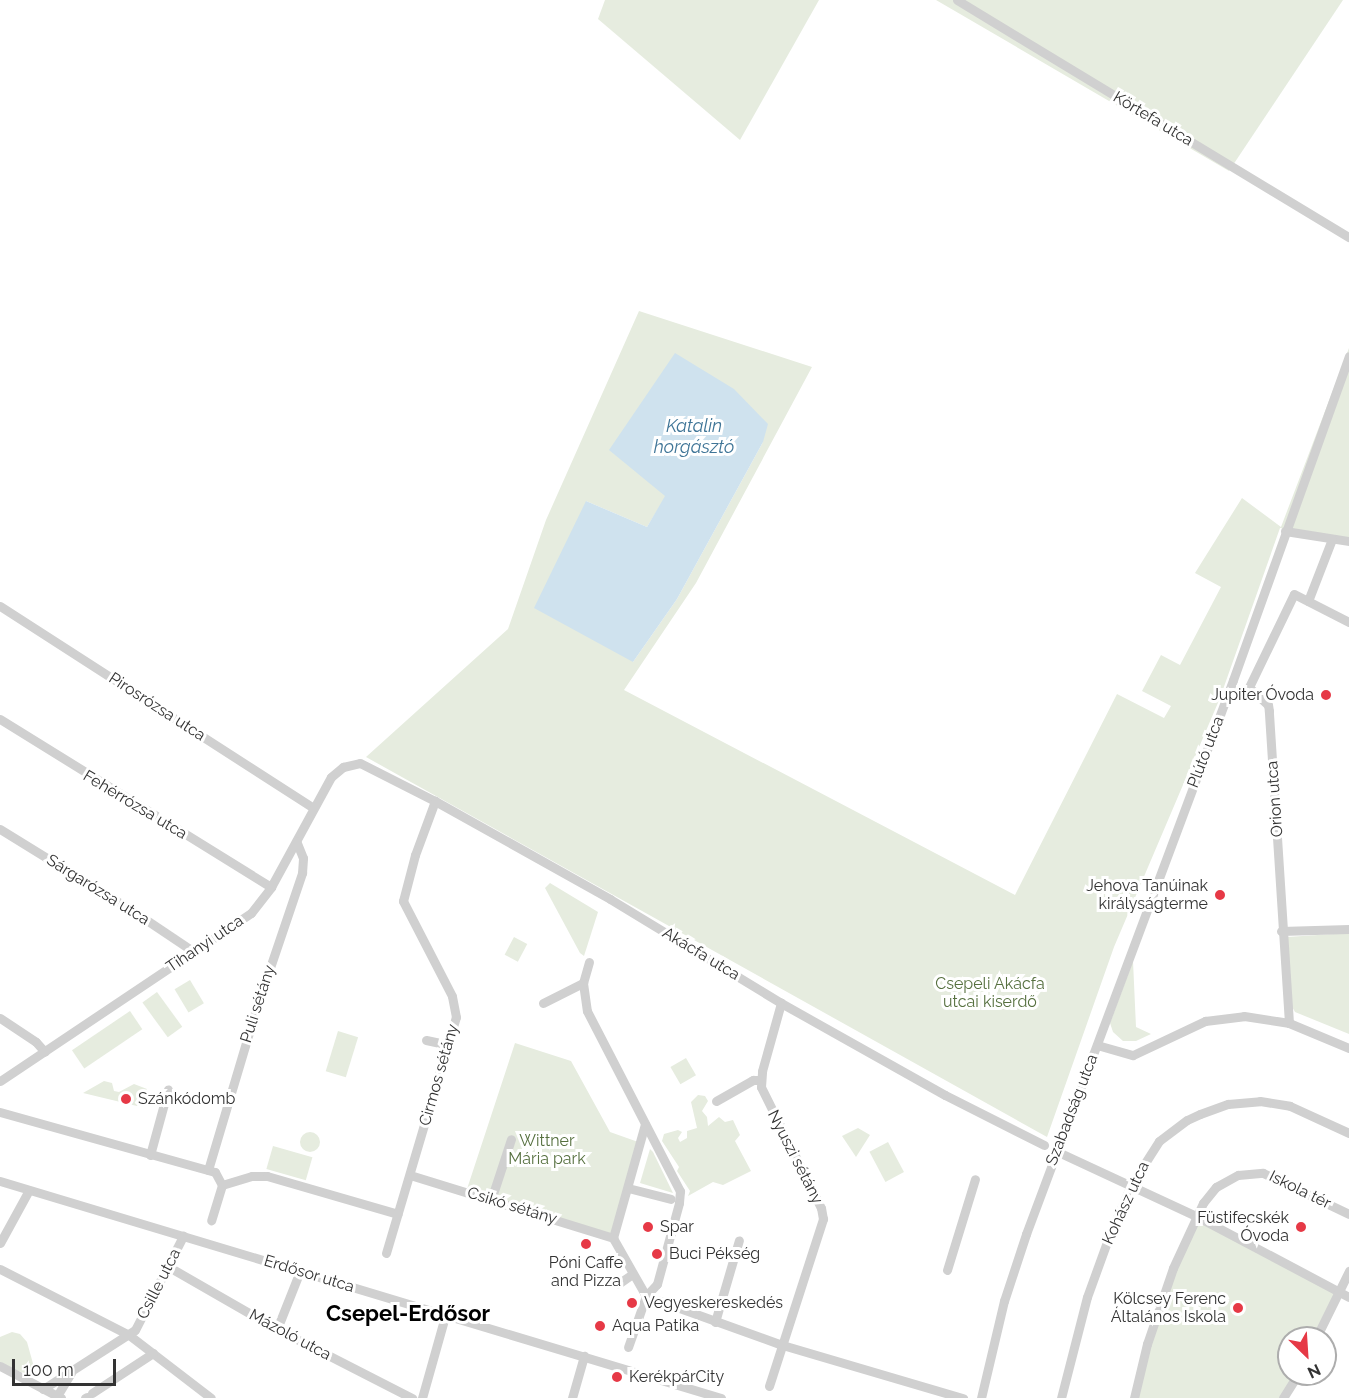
<!DOCTYPE html>
<html>
<head>
<meta charset="utf-8">
<style>
  body { margin:0 }
  #map { position:relative; width:1349px; height:1398px; overflow:hidden; background:#fff; font-family:Raleway,sans-serif }
  div>[style] { position:absolute }
  .green>* { inset:0; background:#e6ecdf; transform-origin:0 0 }
  .round { border-radius:50% }
  .water>* { inset:0; background:#cfe2ee }
  .minor>* { height:9px; margin:-4.5px; padding:0 4.5px; transform-origin:4.5px; border-radius:4.5px; background:#d0d0d0 }
  .dots>* { width:16px; height:16px; translate:-50% -50%; box-sizing:border-box; border:3px solid #fff; border-radius:50% }
  span { translate:-50% -50%; white-space:nowrap; text-align:center; line-height:1.15; -webkit-text-stroke:6px #fff; paint-order:stroke }
  .street-label { font-size:16px; color:#333 }
  .poi-label { font-size:16px; color:#333 }
  .right { translate:-100% -50%; text-align:right }
  .left { translate:0 -50%; text-align:left }
  .park-label { font-size:16px; color:#56703f }
  .water-label { font-size:18px; color:#3f7597; font-style:italic }
  .district-label { font-size:22px; color:#000; font-weight:700 }
  .north { position:absolute; left:1277px; top:1326px; width:60px; height:60px; box-sizing:border-box; background:#fff; border:2px solid #adadad; border-radius:50%; rotate:155deg; font-size:16px; font-weight:700; line-height:24px; text-align:center; color:#333 }
  .north::after { content:''; display:block; margin:auto; width:21px; height:27px; background:#e63946; clip-path:polygon(50% 0,100% 100%,50% 72%,0 100%) }
  .scale { position:absolute; left:12px; top:1359px; width:104px; height:27px; box-sizing:border-box; border:3px solid #333; border-top:0; padding-left:8px; font-size:18px; line-height:21px; white-space:nowrap; color:#333; -webkit-text-stroke:4px #fff; paint-order:stroke }
</style>
</head>
<body>
<div id="map">
  <div class="green">
    <i style="clip-path:polygon(605px 0,819px 0,740px 140px,598px 19px)"></i>
    <i style="clip-path:polygon(936px 0,1343px 0,1229px 171px)"></i>
    <i style="clip-path:polygon(evenodd,639px 311px,812px 367px,696px 583px,624px 690px,1015px 895px,1117px 694px,1164px 718px,1171px 706px,1142px 691px,1161px 655px,1180px 665px,1221px 587px,1195px 573px,1242px 498px,1281px 527px,1349px 348px,1349px 541px,1280px 528px,1220px 698px,1114px 947px,1047px 1137px,366px 757px,508px 629px,546px 520px,639px 311px,763px 442px,677px 599px,633px 662px,586px 501px,647px 527px,666px 496px,763px 442px)"></i>
    <i style="clip-path:polygon(550px 883px,598px 912px,584px 956px,580px 953px,545px 888px)"></i>
    <i style="clip-path:polygon(1349px 933px,1349px 1034px,1295px 1012px,1291px 1005px,1287px 937px)"></i>
    <i style="left:514px;top:937px;width:15px;height:20px;rotate:28deg"></i>
    <i style="clip-path:polygon(1133px 961px,1136px 1027px,1151px 1034px,1136px 1041px,1123px 1041px,1113px 1032px,1110px 1023px)"></i>
    <i style="left:190px;top:980px;width:27px;height:18px;rotate:59deg"></i>
    <i style="left:157px;top:992px;width:43px;height:18px;rotate:54deg"></i>
    <i style="left:130px;top:1011px;width:22px;height:70px;rotate:56deg"></i>
    <i style="left:338px;top:1031px;width:21px;height:42px;rotate:17deg"></i>
    <i style="clip-path:polygon(515px 1043px,571px 1061px,610px 1132px,641px 1143px,613px 1238px,466px 1192px)"></i>
    <i style="left:686px;top:1058px;width:20px;height:18px;rotate:60deg"></i>
    <i style="clip-path:polygon(104px 1081px,112px 1083px,114px 1091px,119px 1092px,134px 1084px,147px 1089px,137px 1106px,83px 1093px)"></i>
    <i style="clip-path:polygon(698px 1095px,705px 1096px,708px 1101px,702px 1111px,707px 1117px,708px 1126px,719px 1117px,725px 1122px,733px 1120px,740px 1135px,735px 1141px,751px 1171px,723px 1185px,713px 1182px,688px 1196px,690px 1191px,677px 1171px,679px 1167px,662px 1141px,664px 1134px,678px 1130px,682px 1132px,678px 1138px,680px 1142px,687px 1138px,687px 1131px,697px 1128px,691px 1102px)"></i>
    <i style="clip-path:polygon(858px 1128px,870px 1135px,856px 1157px,842px 1136px)"></i>
    <i class="round" style="left:300px;top:1132px;width:20px;height:20px"></i>
    <i style="left:888px;top:1142px;width:34px;height:21px;rotate:62deg"></i>
    <i style="left:273px;top:1146px;width:41px;height:24px;rotate:16deg"></i>
    <i style="clip-path:polygon(650px 1149px,653px 1152px,673px 1193px,640px 1183px)"></i>
    <i style="clip-path:polygon(1196px 1216px,1338px 1292px,1316px 1338px,1289px 1338px,1289px 1374px,1298px 1374px,1283px 1398px,1134px 1398px,1147px 1344px)"></i>
    <i style="clip-path:polygon(12px 1332px,20px 1334px,27px 1342px,37px 1378px,0 1364px,0 1337px)"></i>
  </div>
  <div class="water">
    <i style="clip-path:polygon(675px 353px,734px 389px,768px 424px,763px 442px,677px 599px,633px 662px,534px 608px,586px 501px,647px 527px,665px 496px,609px 450px)"></i>
  </div>
  <div class="minor">
    <i style="left:957px;top:0;width:458px;rotate:31.2deg"></i>
    <i style="left:1285px;top:531px;width:65px;rotate:8.9deg"></i>
    <i style="left:1308px;top:601px;width:66px;rotate:-68.8deg"></i>
    <i style="left:0;top:606px;width:373px;rotate:32.8deg"></i>
    <i style="left:0;top:719px;width:319px;rotate:31.8deg"></i>
    <i style="left:0;top:829px;width:163px;rotate:31.7deg"></i>
    <i style="left:139px;top:915px;width:66px;rotate:33.9deg"></i>
    <i style="left:1281px;top:931px;width:68px;rotate:-1.7deg"></i>
    <i style="left:589px;top:962px;width:22px;rotate:106deg"></i>
    <i style="left:583px;top:983px;width:28px;rotate:82deg"></i>
    <i style="left:587px;top:1011px;width:203px;rotate:62.7deg"></i>
    <i style="left:680px;top:1191px;width:12px;rotate:95deg"></i>
    <i style="left:679px;top:1203px;width:84px;rotate:105.2deg"></i>
    <i style="left:657px;top:1284px;width:16px;rotate:133deg"></i>
    <i style="left:646px;top:1296px;width:54px;rotate:109.4deg"></i>
    <i style="left:543px;top:1003px;width:45px;rotate:-26.6deg"></i>
    <i style="left:0;top:1018px;width:43px;rotate:33.7deg"></i>
    <i style="left:36px;top:1042px;width:13px;rotate:48deg"></i>
    <i style="left:1289px;top:1023px;width:313px;rotate:-93.7deg"></i>
    <i style="left:1269px;top:711px;width:6px;rotate:-99deg"></i>
    <i style="left:1268px;top:705px;width:26px;rotate:-137deg"></i>
    <i style="left:1249px;top:687px;width:103px;rotate:-64.2deg"></i>
    <i style="left:1294px;top:594px;width:62px;rotate:27deg"></i>
    <i style="left:426px;top:1040px;width:24px;rotate:12deg"></i>
    <i style="left:1097px;top:1045px;width:37px;rotate:16deg"></i>
    <i style="left:1133px;top:1055px;width:80px;rotate:-25.3deg"></i>
    <i style="left:1205px;top:1021px;width:39px;rotate:-7deg"></i>
    <i style="left:1244px;top:1016px;width:46px;rotate:8.8deg"></i>
    <i style="left:1289px;top:1023px;width:65px;rotate:22.6deg"></i>
    <i style="left:0;top:1081px;width:302px;rotate:-33.8deg"></i>
    <i style="left:251px;top:913px;width:33px;rotate:-52deg"></i>
    <i style="left:271px;top:887px;width:125px;rotate:-61.4deg"></i>
    <i style="left:331px;top:777px;width:16px;rotate:-40deg"></i>
    <i style="left:343px;top:767px;width:17px;rotate:-13deg"></i>
    <i style="left:360px;top:763px;width:84px;rotate:26.9deg"></i>
    <i style="left:435px;top:801px;width:201px;rotate:29.2deg"></i>
    <i style="left:610px;top:899px;width:200px;rotate:31.3deg"></i>
    <i style="left:781px;top:1003px;width:188px;rotate:29.3deg"></i>
    <i style="left:945px;top:1095px;width:111px;rotate:26.8deg"></i>
    <i style="left:716px;top:1101px;width:43px;rotate:-29.6deg"></i>
    <i style="left:753px;top:1080px;width:8px"></i>
    <i style="left:0;top:1112px;width:223px;rotate:15.6deg"></i>
    <i style="left:215px;top:1172px;width:15px;rotate:62deg"></i>
    <i style="left:222px;top:1185px;width:37px;rotate:107deg"></i>
    <i style="left:645px;top:1124px;width:118px;rotate:105.7deg"></i>
    <i style="left:613px;top:1238px;width:67px;rotate:60.4deg"></i>
    <i style="left:646px;top:1296px;width:141px;rotate:19.8deg"></i>
    <i style="left:779px;top:1344px;width:192px;rotate:16.4deg"></i>
    <i style="left:1056px;top:1151px;width:154px;rotate:24.9deg"></i>
    <i style="left:1196px;top:1216px;width:173px;rotate:27.9deg"></i>
    <i style="left:150px;top:1155px;width:68px;rotate:-74.7deg"></i>
    <i style="left:208px;top:1170px;width:168px;rotate:-73.4deg"></i>
    <i style="left:256px;top:1009px;width:144px;rotate:-71.3deg"></i>
    <i style="left:302px;top:873px;width:15px;rotate:-86deg"></i>
    <i style="left:303px;top:858px;width:18px;rotate:-112deg"></i>
    <i style="left:410px;top:1175px;width:213px;rotate:17.2deg"></i>
    <i style="left:0;top:1181px;width:753px;rotate:16.75deg"></i>
    <i style="left:222px;top:1185px;width:31px;rotate:-17deg"></i>
    <i style="left:252px;top:1176px;width:15px"></i>
    <i style="left:267px;top:1176px;width:136px;rotate:16.2deg"></i>
    <i style="left:628px;top:1188px;width:44px;rotate:14.3deg"></i>
    <i style="left:491px;top:1200px;width:64px;rotate:-71.8deg"></i>
    <i style="left:0;top:1243px;width:60px;rotate:-61.3deg"></i>
    <i style="left:386px;top:1253px;width:246px;rotate:-73.5deg"></i>
    <i style="left:456px;top:1017px;width:21px;rotate:-101deg"></i>
    <i style="left:452px;top:996px;width:107px;rotate:-117.3deg"></i>
    <i style="left:403px;top:901px;width:48px;rotate:-75.4deg"></i>
    <i style="left:415px;top:855px;width:58px;rotate:-69.7deg"></i>
    <i style="left:169px;top:1267px;width:125px;rotate:29.9deg"></i>
    <i style="left:277px;top:1329px;width:152px;rotate:27.1deg"></i>
    <i style="left:0;top:1269px;width:145px;rotate:27.1deg"></i>
    <i style="left:129px;top:1335px;width:103px;rotate:37.5deg"></i>
    <i style="left:947px;top:1270px;width:95px;rotate:-72.9deg"></i>
    <i style="left:618px;top:1284px;width:16px;rotate:-35deg"></i>
    <i style="left:715px;top:1322px;width:85px;rotate:-73.7deg"></i>
    <i style="left:277px;top:1329px;width:62px;rotate:-68.4deg"></i>
    <i style="left:1316px;top:1338px;width:75px;rotate:-63.8deg"></i>
    <i style="left:0;top:1366px;width:69px;rotate:27.7deg"></i>
    <i style="left:769px;top:1386px;width:176px;rotate:-72.1deg"></i>
    <i style="left:823px;top:1219px;width:11px;rotate:-100deg"></i>
    <i style="left:821px;top:1208px;width:135px;rotate:-116.4deg"></i>
    <i style="left:761px;top:1087px;width:16px;rotate:-86deg"></i>
    <i style="left:762px;top:1071px;width:71px;rotate:-74.4deg"></i>
    <i style="left:43px;top:1389px;width:109px;rotate:-32.7deg"></i>
    <i style="left:135px;top:1330px;width:106px;rotate:-62.9deg"></i>
    <i style="left:92px;top:1393px;width:73px;rotate:-33.3deg"></i>
    <i style="left:57px;top:1396px;width:27px;rotate:-59deg"></i>
    <i style="left:85px;top:1398px;width:2px;rotate:-27deg"></i>
    <i style="left:422px;top:1398px;width:85px;rotate:-74.3deg"></i>
    <i style="left:572px;top:1398px;width:44px;rotate:-74.1deg"></i>
    <i style="left:981px;top:1398px;width:100px;rotate:-76.7deg"></i>
    <i style="left:1004px;top:1301px;width:71px;rotate:-71.8deg"></i>
    <i style="left:1026px;top:1234px;width:591px;rotate:-69.51deg"></i>
    <i style="left:1233px;top:680px;width:344px;rotate:-70.3deg"></i>
    <i style="left:1061px;top:1398px;width:104px;rotate:-75.6deg"></i>
    <i style="left:1087px;top:1297px;width:62px;rotate:-70.1deg"></i>
    <i style="left:1108px;top:1239px;width:59px;rotate:-66.9deg"></i>
    <i style="left:1131px;top:1185px;width:52px;rotate:-57.5deg"></i>
    <i style="left:1159px;top:1141px;width:35px;rotate:-37deg"></i>
    <i style="left:1187px;top:1120px;width:14px;rotate:-25deg"></i>
    <i style="left:1200px;top:1114px;width:30px;rotate:-20deg"></i>
    <i style="left:1228px;top:1104px;width:32px;rotate:-5deg"></i>
    <i style="left:1260px;top:1101px;width:30px;rotate:9deg"></i>
    <i style="left:1290px;top:1106px;width:65px;rotate:24.6deg"></i>
    <i style="left:1134px;top:1398px;width:56px;rotate:-76.5deg"></i>
    <i style="left:1147px;top:1344px;width:80px;rotate:-71.1deg"></i>
    <i style="left:1173px;top:1268px;width:72px;rotate:-65.2deg"></i>
    <i style="left:1203px;top:1203px;width:21px;rotate:-51deg"></i>
    <i style="left:1216px;top:1187px;width:25px;rotate:-29deg"></i>
    <i style="left:1238px;top:1175px;width:25px;rotate:-5deg"></i>
    <i style="left:1263px;top:1173px;width:95px;rotate:25.5deg"></i>
    <i style="left:1283px;top:1398px;width:28px;rotate:-58deg"></i>
  </div>
  <div class="dots">
    <i style="left:1326px;top:695px;background:#e63946"></i>
    <i style="left:1220px;top:895px;background:#e63946"></i>
    <i style="left:126px;top:1099px;background:#e63946"></i>
    <i style="left:648px;top:1227px;background:#e63946"></i>
    <i style="left:1301px;top:1227px;background:#e63946"></i>
    <i style="left:586px;top:1244px;background:#e63946"></i>
    <i style="left:657px;top:1254px;background:#e63946"></i>
    <i style="left:632px;top:1303px;background:#e63946"></i>
    <i style="left:1238px;top:1308px;background:#e63946"></i>
    <i style="left:600px;top:1326px;background:#e63946"></i>
    <i style="left:617px;top:1377px;background:#e63946"></i>
  </div>
  <div class="street-label">
    <span style="left:1153px;top:119px;rotate:31deg">Körtefa utca</span>
    <span style="left:157px;top:707px;rotate:33deg">Pirosrózsa utca</span>
    <span style="left:1206px;top:752px;rotate:-69deg">Plútó utca</span>
    <span style="left:1275px;top:799px;rotate:-94deg">Orion utca</span>
    <span style="left:135px;top:805px;rotate:31deg">Fehérrózsa utca</span>
    <span style="left:98px;top:890px;rotate:32deg">Sárgarózsa utca</span>
    <span style="left:205px;top:944px;rotate:-34deg">Tihanyi utca</span>
    <span style="left:701px;top:954px;rotate:31deg">Akácfa utca</span>
    <span style="left:258px;top:1004px;rotate:-72deg">Puli sétány</span>
    <span style="left:439px;top:1075px;rotate:-74deg">Cirmos sétány</span>
    <span style="left:1072px;top:1110px;rotate:-69deg">Szabadság utca</span>
    <span style="left:795px;top:1157px;rotate:63deg">Nyuszi sétány</span>
    <span style="left:1300px;top:1190px;rotate:26deg">Iskola tér</span>
    <span style="left:1126px;top:1203px;rotate:-65deg">Kohász utca</span>
    <span style="left:512px;top:1206px;rotate:17deg">Csikó sétány</span>
    <span style="left:309px;top:1274px;rotate:17deg">Erdősor utca</span>
    <span style="left:159px;top:1284px;rotate:-63deg">Csille utca</span>
    <span style="left:290px;top:1335px;rotate:28deg">Mázoló utca</span>
  </div>
  <div class="poi-label">
    <span class="right" style="left:1314px;top:695px">Jupiter Óvoda</span>
    <span class="right" style="left:1208px;top:895px">Jehova Tanúinak<br>királyságterme</span>
    <span class="left" style="left:138px;top:1099px">Szánkódomb</span>
    <span class="right" style="left:1289px;top:1227px">Füstifecskék<br>Óvoda</span>
    <span class="left" style="left:660px;top:1227px">Spar</span>
    <span class="left" style="left:669px;top:1254px">Buci Pékség</span>
    <span style="left:586px;top:1272px">Póni Caffe<br>and Pizza</span>
    <span class="right" style="left:1226px;top:1308px">Kölcsey Ferenc<br>Általános Iskola</span>
    <span class="left" style="left:644px;top:1303px">Vegyeskereskedés</span>
    <span class="left" style="left:612px;top:1326px">Aqua Patika</span>
    <span class="left" style="left:629px;top:1377px">KerékpárCity</span>
  </div>
  <div class="park-label">
    <span style="left:990px;top:993px">Csepeli Akácfa<br>utcai kiserdő</span>
    <span style="left:547px;top:1150px">Wittner<br>Mária park</span>
  </div>
  <div class="water-label">
    <span style="left:694px;top:437px">Katalin<br>horgásztó</span>
  </div>
  <div class="district-label">
    <span style="left:408px;top:1314px">Csepel-Erdősor</span>
  </div>
  <div class="north">N</div>
  <div class="scale">100 m</div>
</div>
</body>
</html>
